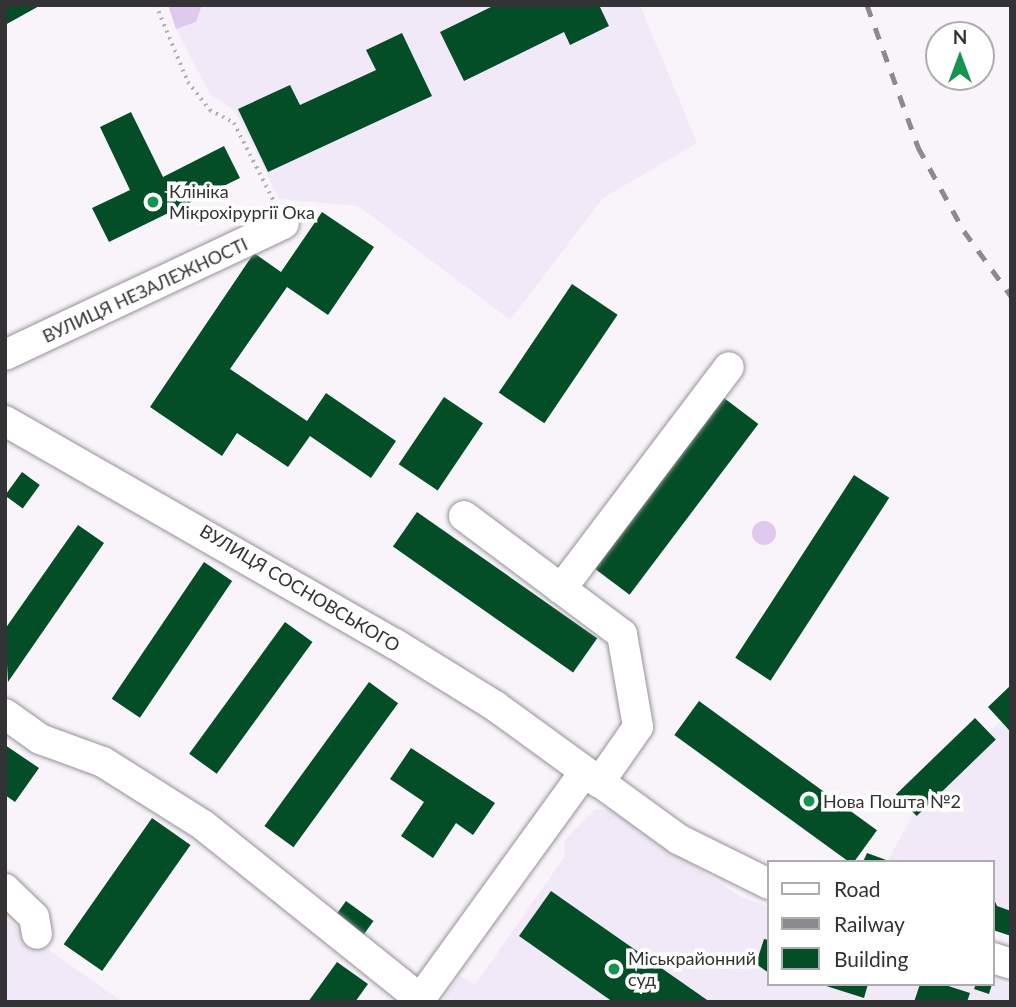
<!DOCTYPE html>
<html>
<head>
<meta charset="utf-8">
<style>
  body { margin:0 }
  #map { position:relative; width:1016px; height:1007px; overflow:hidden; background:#f8f4fa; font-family:Lato,sans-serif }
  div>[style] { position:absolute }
  .built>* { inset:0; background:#f1e9f7 }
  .green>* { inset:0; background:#e0c9ef }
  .round { border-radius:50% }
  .building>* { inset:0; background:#044e27; transform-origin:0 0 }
  .path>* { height:3.5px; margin-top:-1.75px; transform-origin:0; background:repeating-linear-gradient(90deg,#b2afb4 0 2px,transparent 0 7px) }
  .roads { filter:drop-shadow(0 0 2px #969298) drop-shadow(0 0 2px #969298) }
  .minor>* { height:30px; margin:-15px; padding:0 15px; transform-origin:15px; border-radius:15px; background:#fff }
  .rail>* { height:5px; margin-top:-2.5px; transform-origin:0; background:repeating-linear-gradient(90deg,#8c8a8e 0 12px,transparent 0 24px) }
  .dots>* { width:19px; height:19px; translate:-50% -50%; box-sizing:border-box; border:4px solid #fff; border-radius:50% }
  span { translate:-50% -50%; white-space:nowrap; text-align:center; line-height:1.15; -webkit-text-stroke:7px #fff; paint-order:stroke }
  .poi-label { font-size:18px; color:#333234 }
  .left { translate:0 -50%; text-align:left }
  .street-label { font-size:18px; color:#333234 }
  .frame { position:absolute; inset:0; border:7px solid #333234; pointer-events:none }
  .legend { position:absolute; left:767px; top:860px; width:228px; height:126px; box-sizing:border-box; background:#fff; border:2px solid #adadae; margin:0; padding:9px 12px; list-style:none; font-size:21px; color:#333234 }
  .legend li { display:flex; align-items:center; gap:14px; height:35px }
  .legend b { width:35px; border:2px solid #adadae }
  .north { position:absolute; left:925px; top:21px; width:70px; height:70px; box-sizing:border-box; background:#fff; border:2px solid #adadae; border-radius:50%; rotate:0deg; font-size:19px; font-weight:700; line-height:28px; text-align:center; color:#333234 }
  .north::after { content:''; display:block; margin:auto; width:24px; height:32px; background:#179350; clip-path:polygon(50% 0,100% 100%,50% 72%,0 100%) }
</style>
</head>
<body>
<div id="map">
  <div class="built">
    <i style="clip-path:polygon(202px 5px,640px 5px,697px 143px,603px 198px,510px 320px,358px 206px,279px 199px,236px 112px,210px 94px,176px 29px,196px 22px)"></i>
    <i style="clip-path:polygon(1011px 711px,1011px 935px,993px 929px,993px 862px,887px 862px,924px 795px)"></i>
    <i style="clip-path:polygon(595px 809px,614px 811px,739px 896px,769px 907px,769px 984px,993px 979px,1011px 986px,1011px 1002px,442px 1002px,460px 976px,475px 985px,565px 856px,564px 841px)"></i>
    <i style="clip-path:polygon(5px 919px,53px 953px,123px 1002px,5px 1002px)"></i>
  </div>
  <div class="green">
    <i style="clip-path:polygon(168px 5px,202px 5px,196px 22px,176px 29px)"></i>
    <i class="round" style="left:752px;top:521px;width:24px;height:24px"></i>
  </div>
  <div class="building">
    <i style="clip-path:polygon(5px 5px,41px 5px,5px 25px)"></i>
    <i style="clip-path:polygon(495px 5px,599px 5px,609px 26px,570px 45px,564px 32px,464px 81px,440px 32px)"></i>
    <i style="clip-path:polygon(402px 33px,432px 96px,268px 172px,238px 109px,290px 85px,300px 105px,376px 70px,366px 50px)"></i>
    <i style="clip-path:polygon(131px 112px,163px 177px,224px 146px,240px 178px,109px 242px,92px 208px,130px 190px,100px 127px)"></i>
    <i style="clip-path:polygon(322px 212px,374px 247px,328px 315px,287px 287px,230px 369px,307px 421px,326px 393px,396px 441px,371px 478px,310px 436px,288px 467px,237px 433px,222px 456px,150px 407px,254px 253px,281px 272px)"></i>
    <i style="left:572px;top:284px;width:55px;height:131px;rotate:34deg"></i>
    <i style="left:444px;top:397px;width:47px;height:81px;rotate:34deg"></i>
    <i style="left:724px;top:398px;width:43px;height:214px;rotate:37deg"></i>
    <i style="left:22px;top:472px;width:22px;height:29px;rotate:36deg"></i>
    <i style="left:854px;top:475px;width:42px;height:218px;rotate:33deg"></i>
    <i style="left:417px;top:512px;width:220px;height:42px;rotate:35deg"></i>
    <i style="clip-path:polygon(78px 525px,104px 543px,8px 682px,5px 629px)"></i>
    <i style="left:204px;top:562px;width:34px;height:165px;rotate:34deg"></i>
    <i style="left:285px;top:622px;width:34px;height:163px;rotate:36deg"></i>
    <i style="left:369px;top:682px;width:36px;height:178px;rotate:36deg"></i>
    <i style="clip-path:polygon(1011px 685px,1011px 729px,1009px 730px,988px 707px)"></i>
    <i style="left:699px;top:701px;width:220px;height:42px;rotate:36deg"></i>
    <i style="left:975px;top:718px;width:30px;height:110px;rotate:46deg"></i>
    <i style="clip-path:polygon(5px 745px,39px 768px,15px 802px,5px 795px)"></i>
    <i style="clip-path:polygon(411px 748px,495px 803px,473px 835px,456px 823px,433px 858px,401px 836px,424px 802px,390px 779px)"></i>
    <i style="left:152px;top:818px;width:47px;height:154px;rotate:35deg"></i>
    <i style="clip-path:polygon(867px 853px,889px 861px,889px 862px,863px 862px)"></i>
    <i style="clip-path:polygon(551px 891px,710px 1002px,613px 1002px,519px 936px)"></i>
    <i style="clip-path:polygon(993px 897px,997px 906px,1011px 911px,1011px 936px,993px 930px)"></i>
    <i style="left:346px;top:901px;width:34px;height:20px;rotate:36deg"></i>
    <i style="clip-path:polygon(764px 939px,769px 940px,769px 973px,756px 964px)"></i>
    <i style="clip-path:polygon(337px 962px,368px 984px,355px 1002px,308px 1002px)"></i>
    <i style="clip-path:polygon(820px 984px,868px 984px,864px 998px)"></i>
    <i style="clip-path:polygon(920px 984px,942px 984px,970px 993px,967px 1002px,914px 1002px)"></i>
    <i style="clip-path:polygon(976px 984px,992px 984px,989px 994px,974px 989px)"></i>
  </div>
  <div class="path">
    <i style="left:156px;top:5px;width:83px;rotate:67.4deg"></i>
    <i style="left:188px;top:82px;width:36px;rotate:52deg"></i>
    <i style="left:210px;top:110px;width:27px;rotate:28deg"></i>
    <i style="left:234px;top:123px;width:90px;rotate:62.9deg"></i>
  </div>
  <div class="roads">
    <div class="minor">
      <i style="left:5px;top:355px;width:308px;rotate:-25.2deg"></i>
      <i style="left:5px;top:421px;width:449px;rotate:29.8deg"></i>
      <i style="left:395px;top:644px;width:118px;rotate:31.8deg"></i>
      <i style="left:495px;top:706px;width:226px;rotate:36deg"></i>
      <i style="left:678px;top:839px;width:102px;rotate:26.3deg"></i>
      <i style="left:464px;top:516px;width:197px;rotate:36.8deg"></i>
      <i style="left:622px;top:634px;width:94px;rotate:80.2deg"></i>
      <i style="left:638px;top:727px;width:68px;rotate:124.9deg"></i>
      <i style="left:561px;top:589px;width:278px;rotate:-52.9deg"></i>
      <i style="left:5px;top:714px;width:43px;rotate:35.5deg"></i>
      <i style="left:40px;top:739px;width:67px;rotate:20.1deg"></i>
      <i style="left:103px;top:762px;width:118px;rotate:32.2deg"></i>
      <i style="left:203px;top:825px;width:278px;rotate:38.7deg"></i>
      <i style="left:5px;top:889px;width:40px;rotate:44deg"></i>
      <i style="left:34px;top:917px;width:17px;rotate:80deg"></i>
      <i style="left:993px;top:958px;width:19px;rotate:18deg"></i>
      <i style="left:418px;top:1002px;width:283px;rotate:-54.1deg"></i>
    </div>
  </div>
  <div class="rail">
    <i style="left:867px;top:5px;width:151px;rotate:70.2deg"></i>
    <i style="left:918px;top:147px;width:96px;rotate:61.3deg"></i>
    <i style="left:964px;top:231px;width:80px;rotate:54.1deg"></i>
  </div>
  <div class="dots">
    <i style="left:153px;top:202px;background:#179350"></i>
    <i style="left:809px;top:801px;background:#179350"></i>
    <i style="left:614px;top:969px;background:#179350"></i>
  </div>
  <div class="poi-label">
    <span class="left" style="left:169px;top:202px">Клініка<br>Мікрохірургії Ока</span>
    <span class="left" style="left:823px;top:801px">Нова Пошта №2</span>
    <span class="left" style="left:628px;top:969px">Міськрайонний<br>суд</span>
  </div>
  <div class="street-label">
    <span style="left:145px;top:290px;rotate:-25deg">ВУЛИЦЯ НЕЗАЛЕЖНОСТІ</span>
    <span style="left:300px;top:588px;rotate:31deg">ВУЛИЦЯ СОСНОВСЬКОГО</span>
  </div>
  <div class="frame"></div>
  <ul class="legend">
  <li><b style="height:9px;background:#fff"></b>Road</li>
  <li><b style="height:9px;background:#8c8a8e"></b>Railway</li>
  <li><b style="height:19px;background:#044e27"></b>Building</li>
  </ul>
  <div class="north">N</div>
</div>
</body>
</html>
